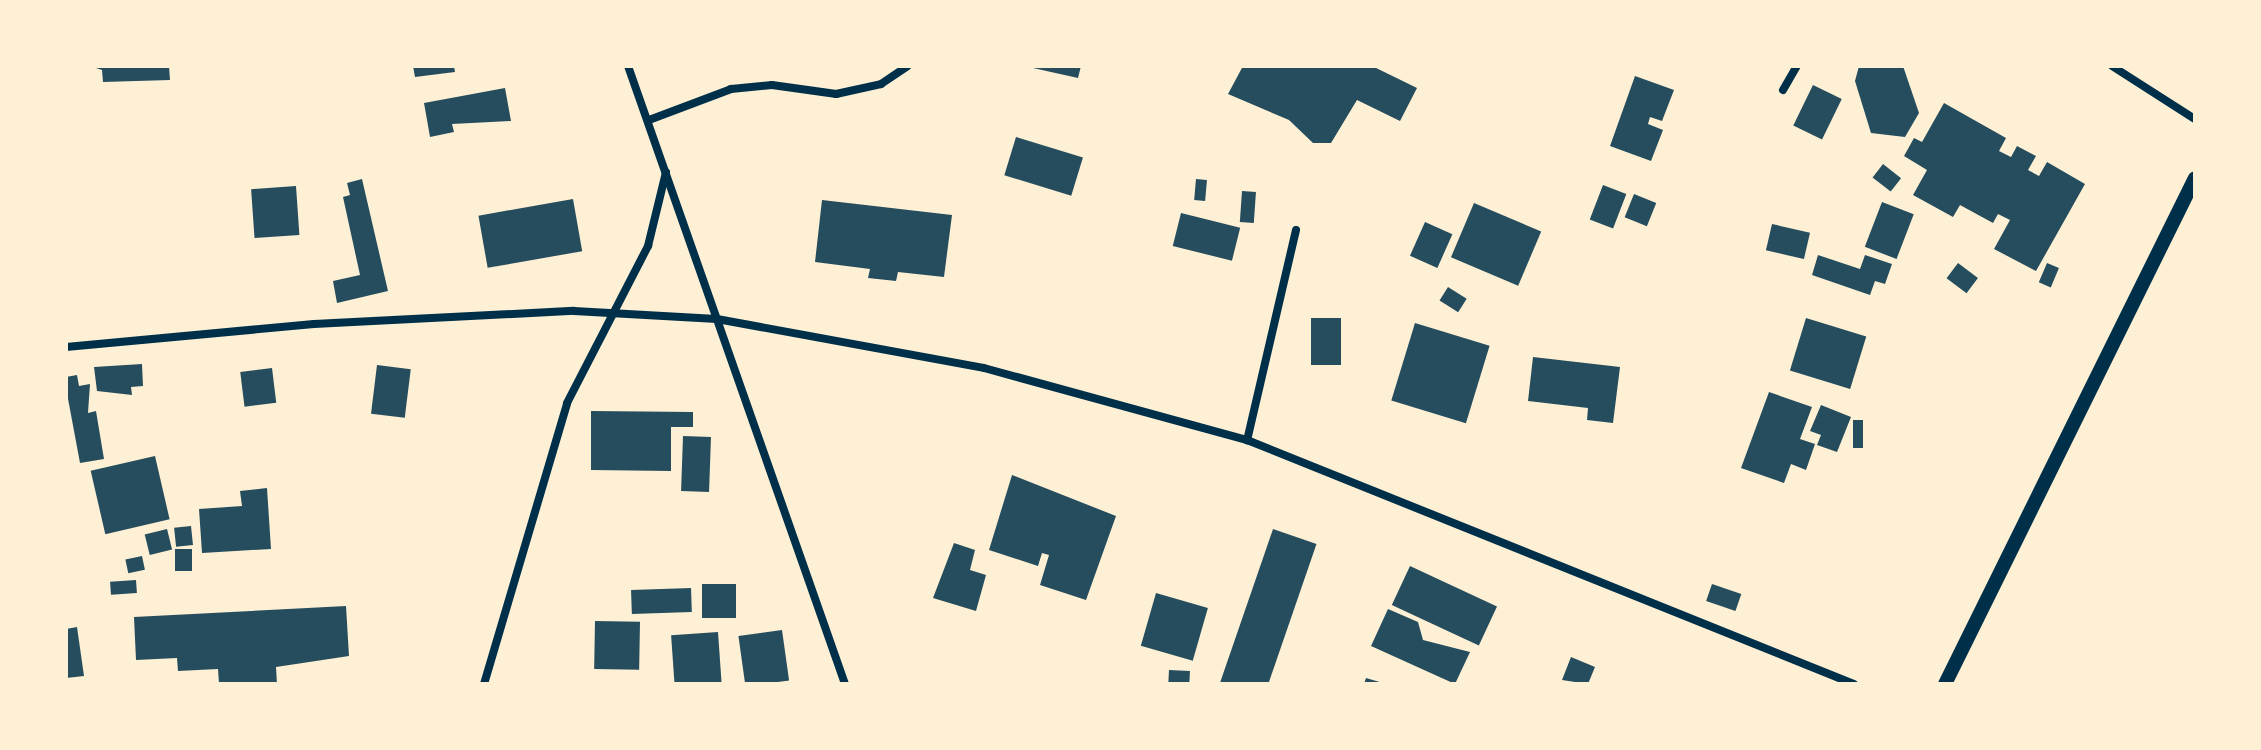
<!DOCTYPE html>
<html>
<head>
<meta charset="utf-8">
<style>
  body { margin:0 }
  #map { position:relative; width:2261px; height:750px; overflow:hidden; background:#fdf0d5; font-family:"Work Sans",sans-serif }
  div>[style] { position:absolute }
  .building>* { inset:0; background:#264d5e; transform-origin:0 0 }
  .minor>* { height:8px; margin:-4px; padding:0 4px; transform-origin:4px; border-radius:4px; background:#003049 }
  .tertiary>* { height:14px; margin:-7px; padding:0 7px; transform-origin:7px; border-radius:7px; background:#003049 }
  span { translate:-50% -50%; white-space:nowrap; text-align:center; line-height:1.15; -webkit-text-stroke:7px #fdf0d5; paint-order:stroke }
  .frame { position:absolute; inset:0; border:68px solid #fdf0d5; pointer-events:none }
</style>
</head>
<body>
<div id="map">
  <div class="building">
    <i style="clip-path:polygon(90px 66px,169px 66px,170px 80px,103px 82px,102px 70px)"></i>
    <i style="clip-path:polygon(413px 66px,454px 66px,455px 72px,415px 77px)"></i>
    <i style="clip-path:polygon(1024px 66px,1081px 66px,1078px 78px)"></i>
    <i style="clip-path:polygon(1243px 66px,1372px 66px,1417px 88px,1400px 121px,1357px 100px,1331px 143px,1313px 143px,1289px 120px,1228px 94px)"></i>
    <i style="clip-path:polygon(1859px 66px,1903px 66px,1919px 113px,1905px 137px,1871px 133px,1855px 81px)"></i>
    <i style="clip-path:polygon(1635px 76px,1674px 90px,1662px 121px,1650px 117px,1648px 124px,1663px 130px,1651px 161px,1610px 146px)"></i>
    <i style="left:1813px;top:85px;width:32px;height:45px;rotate:26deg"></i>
    <i style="clip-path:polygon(505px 88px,511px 121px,452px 124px,454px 132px,430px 137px,424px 103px)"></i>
    <i style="clip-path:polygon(1944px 103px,2006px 138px,1999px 151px,2011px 157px,2017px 146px,2036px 156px,2028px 170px,2039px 176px,2047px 162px,2085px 184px,2036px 271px,1994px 249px,2010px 220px,1998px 214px,1993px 223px,1960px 205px,1953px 217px,1913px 195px,1927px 170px,1904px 156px,1914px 138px,1922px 142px)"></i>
    <i style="left:1016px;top:137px;width:70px;height:40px;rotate:17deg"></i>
    <i style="left:1883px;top:164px;width:23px;height:17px;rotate:38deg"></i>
    <i style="clip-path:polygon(362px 179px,388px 291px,337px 303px,333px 281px,360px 275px,343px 197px,350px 195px,347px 183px)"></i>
    <i style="left:1196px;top:179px;width:11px;height:21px;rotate:5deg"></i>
    <i style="left:1603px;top:185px;width:25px;height:37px;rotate:21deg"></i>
    <i style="left:296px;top:186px;width:49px;height:45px;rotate:86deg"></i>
    <i style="left:1242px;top:191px;width:14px;height:31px;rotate:4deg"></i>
    <i style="left:1634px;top:194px;width:24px;height:25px;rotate:22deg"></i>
    <i style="left:573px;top:199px;width:53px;height:96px;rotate:80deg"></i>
    <i style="clip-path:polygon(822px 200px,952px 215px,944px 277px,898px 272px,896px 281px,868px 278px,870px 269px,815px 262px)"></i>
    <i style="left:1882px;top:202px;width:34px;height:48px;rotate:21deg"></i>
    <i style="left:1474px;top:203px;width:73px;height:59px;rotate:23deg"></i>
    <i style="left:1181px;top:213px;width:61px;height:34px;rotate:14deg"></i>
    <i style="left:1425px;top:222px;width:30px;height:37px;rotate:24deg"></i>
    <i style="left:1772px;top:224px;width:39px;height:27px;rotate:13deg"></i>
    <i style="clip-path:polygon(1818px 255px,1860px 269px,1865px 255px,1892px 264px,1885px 284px,1875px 281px,1870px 295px,1812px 275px)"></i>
    <i style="left:1958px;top:263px;width:25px;height:19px;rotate:37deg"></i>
    <i style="left:2047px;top:263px;width:13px;height:21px;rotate:23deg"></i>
    <i style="left:1448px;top:287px;width:22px;height:16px;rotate:32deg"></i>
    <i style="left:1311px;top:318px;width:30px;height:47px"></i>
    <i style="left:1806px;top:318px;width:63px;height:55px;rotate:17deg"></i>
    <i style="left:1415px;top:323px;width:78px;height:81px;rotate:17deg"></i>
    <i style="clip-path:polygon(1533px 357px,1620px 367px,1613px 423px,1587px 420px,1588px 408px,1528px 401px)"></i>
    <i style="clip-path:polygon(142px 364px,143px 386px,131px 387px,132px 395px,97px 391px,94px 367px)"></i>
    <i style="left:377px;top:365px;width:34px;height:49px;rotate:7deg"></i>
    <i style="left:272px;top:368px;width:35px;height:32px;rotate:83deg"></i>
    <i style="clip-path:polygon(77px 375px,79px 386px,90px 384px,88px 413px,96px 411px,104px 459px,80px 463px,66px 388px,66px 377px)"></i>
    <i style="clip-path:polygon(1769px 392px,1812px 407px,1800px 439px,1815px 444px,1806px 470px,1791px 464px,1784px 483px,1741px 468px)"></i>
    <i style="clip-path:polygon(1821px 405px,1851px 417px,1837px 452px,1817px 445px,1821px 435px,1810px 431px)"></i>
    <i style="clip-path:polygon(591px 411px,693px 412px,693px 427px,671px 427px,671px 471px,591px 470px)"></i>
    <i style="left:1853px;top:420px;width:10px;height:28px"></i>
    <i style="left:683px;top:436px;width:28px;height:55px;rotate:2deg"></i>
    <i style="left:155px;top:456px;width:65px;height:66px;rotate:77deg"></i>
    <i style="clip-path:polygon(1012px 475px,1116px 516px,1086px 600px,1040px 585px,1049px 555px,1042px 553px,1038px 566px,989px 550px)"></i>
    <i style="clip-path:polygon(267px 488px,271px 549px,202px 553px,199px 509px,242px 506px,240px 491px)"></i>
    <i style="left:191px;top:526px;width:19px;height:17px;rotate:84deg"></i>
    <i style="left:167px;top:529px;width:21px;height:23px;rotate:76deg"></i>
    <i style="left:1273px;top:529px;width:46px;height:164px;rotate:19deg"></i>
    <i style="clip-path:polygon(954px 543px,975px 550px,970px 570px,986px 575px,976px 611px,933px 598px)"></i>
    <i style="left:175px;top:549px;width:17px;height:22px"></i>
    <i style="left:142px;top:556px;width:14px;height:17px;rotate:78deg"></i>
    <i style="left:1410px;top:566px;width:96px;height:43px;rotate:25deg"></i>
    <i style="left:136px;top:580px;width:13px;height:26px;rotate:86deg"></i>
    <i style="left:702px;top:584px;width:34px;height:34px"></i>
    <i style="left:1712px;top:584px;width:31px;height:18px;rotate:19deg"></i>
    <i style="left:691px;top:588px;width:24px;height:60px;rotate:88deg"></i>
    <i style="left:1156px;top:593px;width:54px;height:55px;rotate:16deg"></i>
    <i style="clip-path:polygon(346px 606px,349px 656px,276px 667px,277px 684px,219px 684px,218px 669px,178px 671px,177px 658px,136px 660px,134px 617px)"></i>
    <i style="clip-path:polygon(1388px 609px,1418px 622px,1423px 640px,1470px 652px,1455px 684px,1371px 646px)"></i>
    <i style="left:595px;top:621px;width:45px;height:48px;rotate:1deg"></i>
    <i style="clip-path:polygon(77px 627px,84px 676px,66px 678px,66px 629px)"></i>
    <i style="left:782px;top:630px;width:51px;height:44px;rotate:82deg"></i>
    <i style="left:718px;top:632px;width:52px;height:47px;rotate:86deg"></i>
    <i style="clip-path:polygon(1571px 657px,1595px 667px,1588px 684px,1562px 680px)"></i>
    <i style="left:1169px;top:670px;width:21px;height:14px;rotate:3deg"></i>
    <i style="clip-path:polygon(1366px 678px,1383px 683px,1383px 684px,1364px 684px)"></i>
  </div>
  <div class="minor">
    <i style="left:628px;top:66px;width:655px;rotate:70.65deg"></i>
    <i style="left:2112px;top:66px;width:98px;rotate:32.6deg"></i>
    <i style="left:1783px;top:90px;width:28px;rotate:-60deg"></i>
    <i style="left:649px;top:120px;width:88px;rotate:-20.7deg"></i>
    <i style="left:731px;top:89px;width:41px;rotate:-5.6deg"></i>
    <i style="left:772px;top:85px;width:65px;rotate:8deg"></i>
    <i style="left:836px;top:94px;width:46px;rotate:-12.5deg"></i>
    <i style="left:881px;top:84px;width:32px;rotate:-34deg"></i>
    <i style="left:1296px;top:230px;width:216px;rotate:103.1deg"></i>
    <i style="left:1247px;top:440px;width:654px;rotate:21.9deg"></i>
    <i style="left:66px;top:347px;width:249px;rotate:-5.3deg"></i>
    <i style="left:314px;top:324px;width:260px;rotate:-2.9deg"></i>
    <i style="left:574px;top:311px;width:143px;rotate:3.2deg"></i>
    <i style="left:717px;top:319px;width:271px;rotate:10.4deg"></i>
    <i style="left:984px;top:368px;width:273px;rotate:15.3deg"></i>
    <i style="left:484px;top:684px;width:293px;rotate:-73.5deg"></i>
    <i style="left:567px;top:403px;width:177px;rotate:-62.7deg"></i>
    <i style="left:648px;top:246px;width:76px;rotate:-76.3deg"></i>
  </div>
  <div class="tertiary">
    <i style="left:1945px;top:684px;width:564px;rotate:-63.71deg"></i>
  </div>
  <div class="frame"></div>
</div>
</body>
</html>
